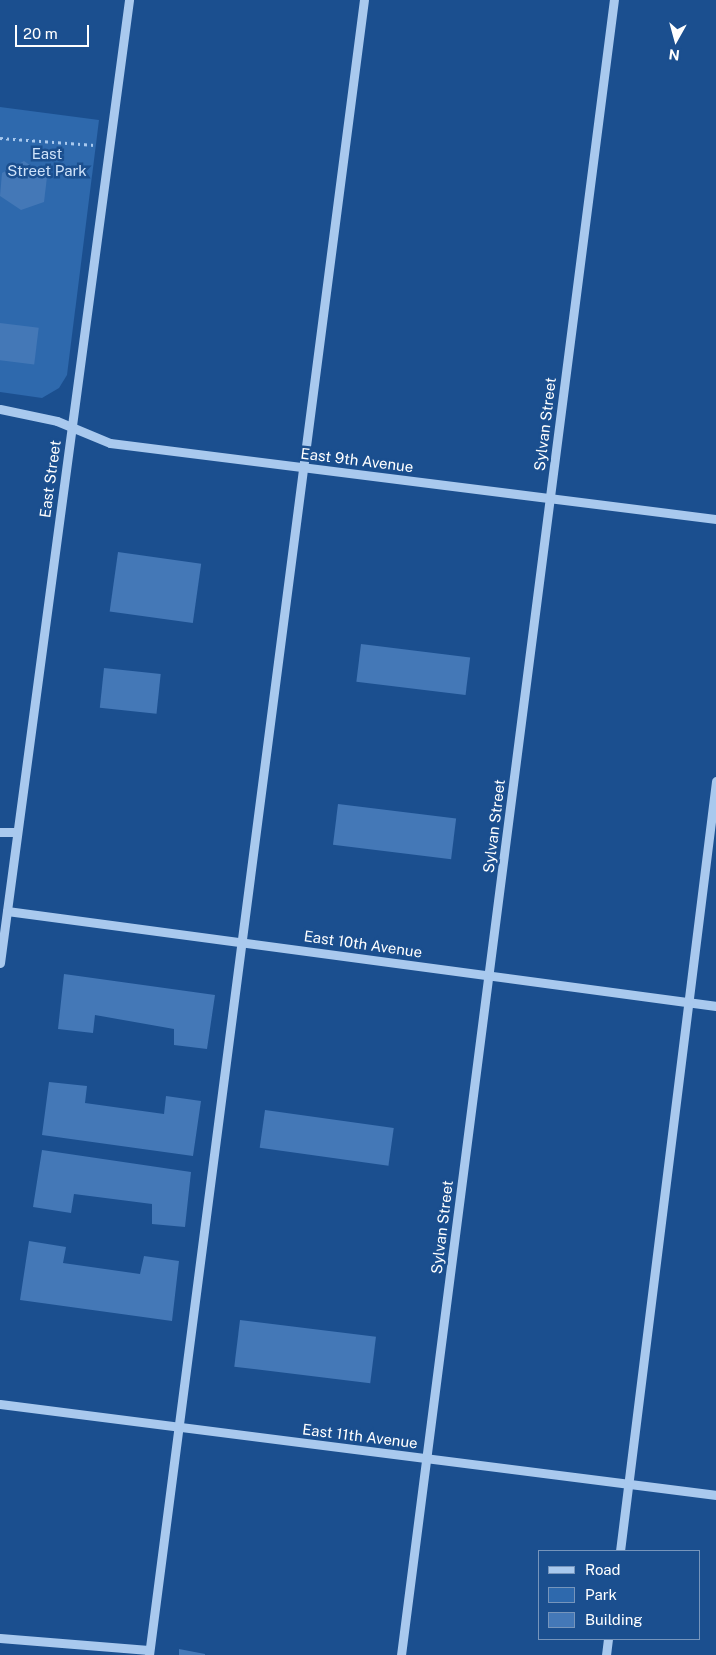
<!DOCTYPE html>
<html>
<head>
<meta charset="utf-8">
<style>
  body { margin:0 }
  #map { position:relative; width:716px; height:1655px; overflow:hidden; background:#1b4f8f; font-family:"Public Sans",sans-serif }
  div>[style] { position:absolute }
  .green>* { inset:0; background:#2e69ad }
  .building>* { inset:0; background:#4478b7; transform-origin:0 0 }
  .path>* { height:3px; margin-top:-1.5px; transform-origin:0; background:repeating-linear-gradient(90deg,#a9c9ee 0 2.5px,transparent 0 6.5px) }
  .minor>* { height:9px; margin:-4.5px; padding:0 4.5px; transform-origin:4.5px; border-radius:4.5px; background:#a9c9ee }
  span { translate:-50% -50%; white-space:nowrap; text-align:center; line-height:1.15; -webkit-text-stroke:5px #1b4f8f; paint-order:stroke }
  .park-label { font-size:15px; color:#cfe3fa }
  .street-label { font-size:15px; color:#fff }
  .legend { position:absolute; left:538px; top:1550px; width:162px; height:90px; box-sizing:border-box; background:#1b4f8f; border:1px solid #7695bc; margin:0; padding:6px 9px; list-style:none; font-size:15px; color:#fff }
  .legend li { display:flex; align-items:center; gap:10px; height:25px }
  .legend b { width:25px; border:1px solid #7695bc }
  .north { position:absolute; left:651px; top:15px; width:50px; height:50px; -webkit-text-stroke:4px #1b4f8f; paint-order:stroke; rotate:187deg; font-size:14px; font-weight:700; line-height:20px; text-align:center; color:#fff }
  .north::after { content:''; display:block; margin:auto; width:18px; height:22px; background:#fff; clip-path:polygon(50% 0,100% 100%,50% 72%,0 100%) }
  .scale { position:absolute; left:15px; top:25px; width:74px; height:22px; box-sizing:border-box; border:2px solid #fff; border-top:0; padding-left:6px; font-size:15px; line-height:18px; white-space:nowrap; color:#fff; -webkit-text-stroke:4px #1b4f8f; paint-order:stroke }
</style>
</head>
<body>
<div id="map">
  <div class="green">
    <i style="clip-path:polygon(0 107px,99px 120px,67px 375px,59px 388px,42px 398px,0 392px)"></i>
  </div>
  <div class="building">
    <i style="clip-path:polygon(24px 161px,47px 177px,44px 202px,21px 210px,0 196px,2px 173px)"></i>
    <i style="left:0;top:323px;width:39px;height:37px;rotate:7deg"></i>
    <i style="left:118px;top:552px;width:84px;height:60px;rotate:8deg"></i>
    <i style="left:361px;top:644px;width:110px;height:38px;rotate:7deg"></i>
    <i style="left:104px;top:668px;width:57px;height:40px;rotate:6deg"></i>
    <i style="left:338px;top:804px;width:119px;height:41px;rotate:7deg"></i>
    <i style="clip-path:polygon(64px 974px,215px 995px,207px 1049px,174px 1045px,174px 1029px,95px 1015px,93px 1033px,58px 1029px)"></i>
    <i style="clip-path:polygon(49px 1082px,87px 1086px,85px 1103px,164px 1114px,166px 1096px,201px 1101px,193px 1156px,42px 1135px)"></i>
    <i style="left:265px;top:1110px;width:130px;height:38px;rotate:8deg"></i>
    <i style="clip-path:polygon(42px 1150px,191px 1172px,185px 1227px,152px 1224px,152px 1204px,74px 1194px,71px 1213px,33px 1207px)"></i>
    <i style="clip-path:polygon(29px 1241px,66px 1247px,63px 1263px,140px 1274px,144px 1256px,179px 1261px,172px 1321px,20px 1300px)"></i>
    <i style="left:240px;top:1320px;width:137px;height:47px;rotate:7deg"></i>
    <i style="clip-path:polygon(179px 1649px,205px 1654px,205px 1655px,179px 1655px)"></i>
  </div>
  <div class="path">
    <i style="left:0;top:138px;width:95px;rotate:4.2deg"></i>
  </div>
  <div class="minor">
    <i style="left:0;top:409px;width:58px;rotate:11.9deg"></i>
    <i style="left:57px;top:421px;width:57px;rotate:22.5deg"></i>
    <i style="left:110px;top:443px;width:611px;rotate:7.15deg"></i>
    <i style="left:0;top:832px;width:17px"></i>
    <i style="left:7px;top:911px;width:715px;rotate:7.63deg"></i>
    <i style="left:0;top:963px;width:972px;rotate:-82.37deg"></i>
    <i style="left:0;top:1404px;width:722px;rotate:7.24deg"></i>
    <i style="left:620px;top:1551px;width:776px;rotate:-82.89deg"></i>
    <i style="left:0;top:1638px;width:149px;rotate:4.6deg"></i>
    <i style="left:149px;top:1655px;width:1669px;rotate:-82.6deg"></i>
    <i style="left:401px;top:1655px;width:1669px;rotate:-82.67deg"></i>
    <i style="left:606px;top:1655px;width:16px;rotate:-83deg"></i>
  </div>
  <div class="park-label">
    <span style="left:47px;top:162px">East<br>Street Park</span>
  </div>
  <div class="street-label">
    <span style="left:545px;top:424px;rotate:-83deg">Sylvan Street</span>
    <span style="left:357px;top:460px;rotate:7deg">East 9th Avenue</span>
    <span style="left:50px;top:479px;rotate:-82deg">East Street</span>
    <span style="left:494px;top:826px;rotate:-83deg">Sylvan Street</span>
    <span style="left:363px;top:944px;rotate:8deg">East 10th Avenue</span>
    <span style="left:442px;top:1227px;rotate:-83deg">Sylvan Street</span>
    <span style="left:360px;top:1436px;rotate:7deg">East 11th Avenue</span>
  </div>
  <ul class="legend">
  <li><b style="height:6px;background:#a9c9ee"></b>Road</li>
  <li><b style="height:14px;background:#2e69ad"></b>Park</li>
  <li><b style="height:14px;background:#4478b7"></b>Building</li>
  </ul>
  <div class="north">N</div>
  <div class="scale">20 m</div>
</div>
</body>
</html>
